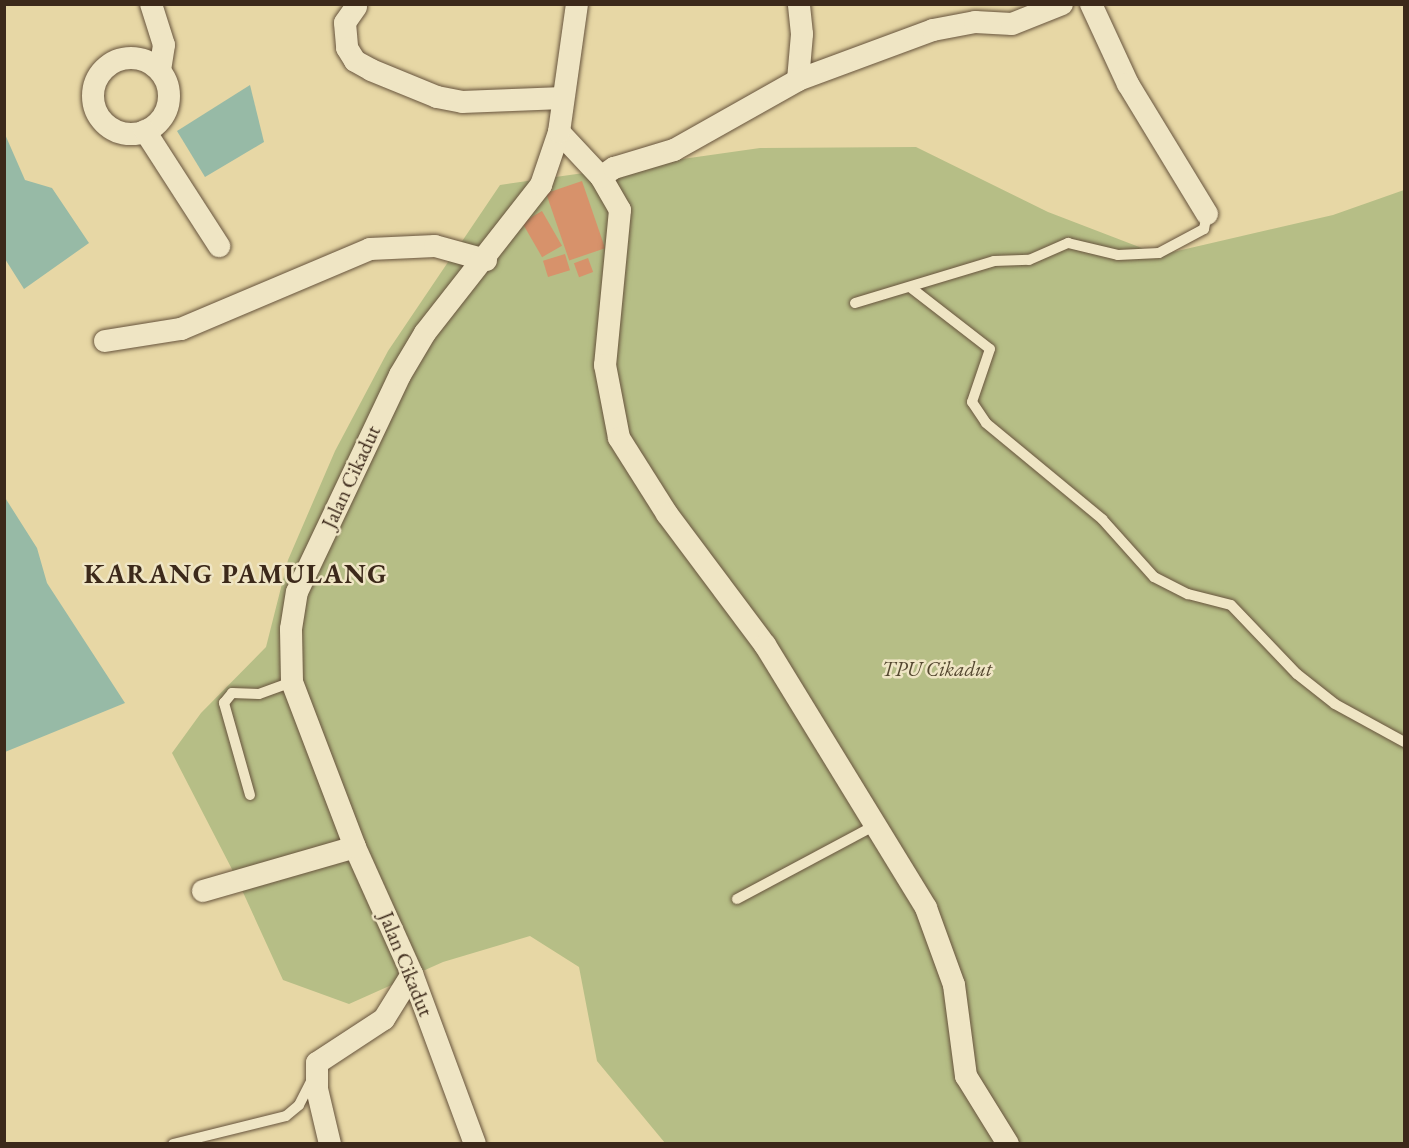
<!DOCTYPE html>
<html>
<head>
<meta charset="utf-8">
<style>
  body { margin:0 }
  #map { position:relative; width:1409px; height:1148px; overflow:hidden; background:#e7d7a5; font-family:"EB Garamond",serif }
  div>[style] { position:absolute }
  .green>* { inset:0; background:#b6be86 }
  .water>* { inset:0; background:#97baa6 }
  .building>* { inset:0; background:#d7926b; transform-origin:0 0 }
  .roads { filter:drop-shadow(0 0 2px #67543d) drop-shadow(0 0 2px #67543d) }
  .service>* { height:10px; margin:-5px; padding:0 5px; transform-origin:5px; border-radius:5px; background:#efe5c4 }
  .minor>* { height:22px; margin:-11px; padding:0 11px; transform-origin:11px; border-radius:11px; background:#efe5c4 }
  .minor>.ring { margin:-11px; padding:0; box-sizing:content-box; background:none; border:22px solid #efe5c4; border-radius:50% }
  span { translate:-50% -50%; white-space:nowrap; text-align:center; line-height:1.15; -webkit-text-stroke:5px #efe5c4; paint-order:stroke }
  .street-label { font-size:21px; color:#3c291a }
  .park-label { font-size:21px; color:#544730; font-style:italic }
  .district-label { font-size:27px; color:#3c291a; font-weight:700; letter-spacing:1.5px }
  .frame { position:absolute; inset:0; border:6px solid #3c291a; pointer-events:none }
</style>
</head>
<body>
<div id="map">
  <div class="green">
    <i style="clip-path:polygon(916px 147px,1048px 212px,1160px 255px,1333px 215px,1404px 190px,1404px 1143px,665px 1143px,597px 1061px,579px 967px,530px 936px,443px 962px,349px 1004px,283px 980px,236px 877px,172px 753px,201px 713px,266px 647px,288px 560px,335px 451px,388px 351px,500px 185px,760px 148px)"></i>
  </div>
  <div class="water">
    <i style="clip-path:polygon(250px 85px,264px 142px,205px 177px,177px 131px)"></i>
    <i style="clip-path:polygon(4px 132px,25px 180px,52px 188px,89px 243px,24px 289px,5px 259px)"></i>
    <i style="clip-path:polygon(4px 496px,37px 548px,47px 583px,125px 703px,5px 752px)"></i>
  </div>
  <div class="building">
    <i style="left:582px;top:181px;width:71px;height:38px;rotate:71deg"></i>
    <i style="left:542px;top:211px;width:40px;height:23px;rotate:60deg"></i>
    <i style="left:565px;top:254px;width:17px;height:23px;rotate:73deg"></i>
    <i style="left:588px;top:258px;width:15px;height:15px;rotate:70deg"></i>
  </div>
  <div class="roads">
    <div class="service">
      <i style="left:910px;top:287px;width:101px;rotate:37.8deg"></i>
      <i style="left:990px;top:349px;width:56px;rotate:108.8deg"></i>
      <i style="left:972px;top:402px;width:25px;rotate:56deg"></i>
      <i style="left:986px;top:423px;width:151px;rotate:39.6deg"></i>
      <i style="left:1102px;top:519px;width:78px;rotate:48.1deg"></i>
      <i style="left:1154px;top:577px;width:38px;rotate:27deg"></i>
      <i style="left:1188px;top:594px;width:44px;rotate:14.3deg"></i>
      <i style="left:1231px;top:605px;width:95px;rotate:46.3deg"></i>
      <i style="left:1297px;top:674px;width:48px;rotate:38.3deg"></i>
      <i style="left:1335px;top:704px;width:79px;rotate:28.8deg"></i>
      <i style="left:855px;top:303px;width:145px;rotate:-16.8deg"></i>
      <i style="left:994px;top:261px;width:35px;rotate:-2deg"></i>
      <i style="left:1029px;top:260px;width:43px;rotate:-23.6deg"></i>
      <i style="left:1068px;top:243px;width:51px;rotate:13.5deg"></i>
      <i style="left:1118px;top:255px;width:41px;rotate:-2.8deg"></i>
      <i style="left:1159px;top:253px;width:51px;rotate:-28.1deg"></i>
      <i style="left:1204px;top:229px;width:15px;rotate:-79deg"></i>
      <i style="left:250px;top:795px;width:96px;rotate:-105.8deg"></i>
      <i style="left:224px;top:703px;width:13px;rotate:-51deg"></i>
      <i style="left:232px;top:693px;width:27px;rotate:2deg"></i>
      <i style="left:259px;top:694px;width:35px;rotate:-20deg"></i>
      <i style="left:737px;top:899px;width:155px;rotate:-28.1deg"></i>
      <i style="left:173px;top:1144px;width:116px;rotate:-13.9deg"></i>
      <i style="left:286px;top:1116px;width:17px;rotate:-40deg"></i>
      <i style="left:299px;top:1105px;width:28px;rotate:-63deg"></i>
    </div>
    <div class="minor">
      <i style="left:151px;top:4px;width:43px;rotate:72.4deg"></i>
      <i style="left:164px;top:45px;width:26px;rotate:99deg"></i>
      <i style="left:1091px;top:4px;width:88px;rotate:65.2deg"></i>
      <i style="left:1128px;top:84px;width:152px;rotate:58.7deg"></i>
      <i style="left:356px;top:7px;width:19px;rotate:125deg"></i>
      <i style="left:345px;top:23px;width:25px;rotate:85deg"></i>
      <i style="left:347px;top:48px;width:15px;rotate:58deg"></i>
      <i style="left:355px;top:61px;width:18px;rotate:29deg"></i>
      <i style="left:371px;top:70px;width:71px;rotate:22.2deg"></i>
      <i style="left:437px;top:97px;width:25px;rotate:11deg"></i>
      <i style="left:462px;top:102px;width:101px;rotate:-2.3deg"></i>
      <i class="ring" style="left:93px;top:58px;width:54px;height:54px"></i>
      <i style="left:798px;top:80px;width:46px;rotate:-85deg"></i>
      <i style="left:802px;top:34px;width:30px;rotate:-96deg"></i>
      <i style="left:145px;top:131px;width:137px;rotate:57.2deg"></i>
      <i style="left:559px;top:132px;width:62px;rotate:47deg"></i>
      <i style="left:601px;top:177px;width:38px;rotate:60deg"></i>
      <i style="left:620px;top:210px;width:156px;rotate:95.5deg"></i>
      <i style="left:605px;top:365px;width:74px;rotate:79.1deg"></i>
      <i style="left:619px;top:438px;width:90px;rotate:57.7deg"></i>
      <i style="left:667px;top:514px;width:164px;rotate:53.2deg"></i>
      <i style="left:765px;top:645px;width:308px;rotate:58.5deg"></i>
      <i style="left:926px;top:908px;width:82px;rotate:70deg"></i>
      <i style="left:954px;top:985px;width:92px;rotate:82.5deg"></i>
      <i style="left:966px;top:1076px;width:80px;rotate:58.3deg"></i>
      <i style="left:601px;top:177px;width:16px;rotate:-35deg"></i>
      <i style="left:614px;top:168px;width:63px;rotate:-16.7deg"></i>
      <i style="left:674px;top:150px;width:142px;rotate:-29.4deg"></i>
      <i style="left:798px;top:80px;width:144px;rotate:-20.3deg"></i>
      <i style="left:933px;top:30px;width:43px;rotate:-10.8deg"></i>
      <i style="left:975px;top:22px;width:37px;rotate:3deg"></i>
      <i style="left:1012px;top:24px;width:54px;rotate:-21.8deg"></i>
      <i style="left:105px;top:341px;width:77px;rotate:-9deg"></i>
      <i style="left:181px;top:329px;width:205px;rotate:-22.9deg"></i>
      <i style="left:370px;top:249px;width:65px;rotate:-2.6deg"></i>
      <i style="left:435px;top:246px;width:53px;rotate:15.4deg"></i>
      <i style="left:203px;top:891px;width:158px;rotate:-16.1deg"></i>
      <i style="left:330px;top:1144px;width:57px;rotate:-103.3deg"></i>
      <i style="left:317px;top:1089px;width:26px;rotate:-90deg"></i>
      <i style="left:317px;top:1063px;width:80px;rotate:-33.3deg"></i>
      <i style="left:384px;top:1019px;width:53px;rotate:-58.1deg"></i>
      <i style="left:475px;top:1144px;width:181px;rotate:-110.3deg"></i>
      <i style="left:412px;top:974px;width:139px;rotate:-114.2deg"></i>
      <i style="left:355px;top:847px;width:177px;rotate:-110.9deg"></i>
      <i style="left:292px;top:682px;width:53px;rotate:-91.1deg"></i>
      <i style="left:291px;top:629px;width:37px;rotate:-81deg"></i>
      <i style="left:297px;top:592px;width:240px;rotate:-64.6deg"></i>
      <i style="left:400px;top:375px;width:49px;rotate:-59.2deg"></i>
      <i style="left:425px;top:333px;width:188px;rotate:-51.9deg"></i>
      <i style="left:541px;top:185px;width:56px;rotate:-71.2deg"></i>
      <i style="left:559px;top:132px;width:129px;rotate:-82deg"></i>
    </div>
  </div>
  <div class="street-label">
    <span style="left:351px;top:477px;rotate:-65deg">Jalan Cikadut</span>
    <span style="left:406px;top:964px;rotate:68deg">Jalan Cikadut</span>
  </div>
  <div class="park-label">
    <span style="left:937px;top:669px">TPU Cikadut</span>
  </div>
  <div class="district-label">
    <span style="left:236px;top:574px">KARANG PAMULANG</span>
  </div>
  <div class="frame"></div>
</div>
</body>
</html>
